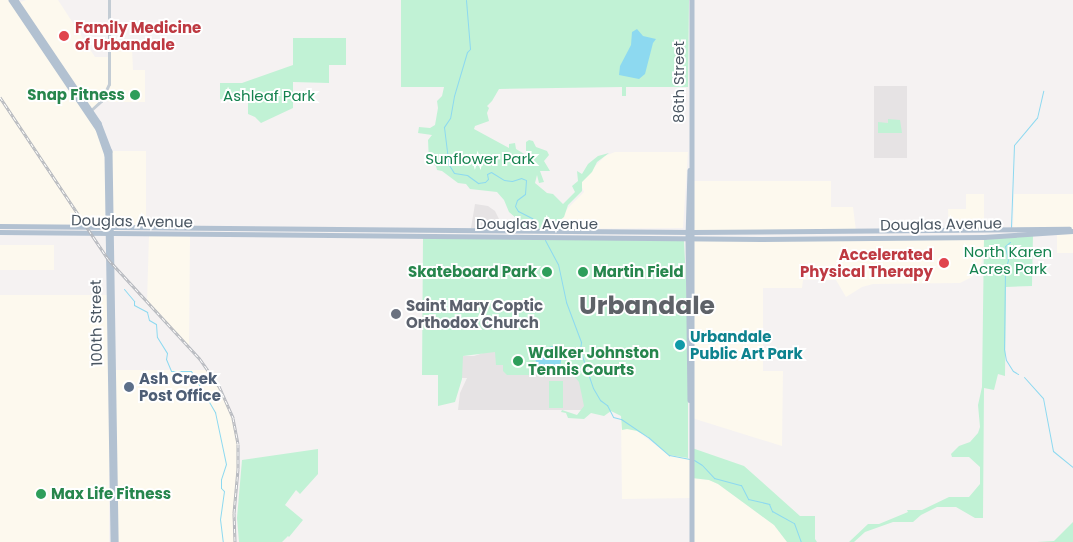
<!DOCTYPE html>
<html>
<head>
<meta charset="utf-8">
<style>
  body { margin:0 }
  #map { position:relative; width:1073px; height:542px; overflow:hidden; background:#f5f2f2; font-family:Poppins,sans-serif }
  div>[style] { position:absolute }
  .commercial>* { inset:0; background:#fdf9ee; transform-origin:0 0 }
  .education>* { inset:0; background:#e6e3e4; transform-origin:0 0 }
  .green>* { inset:0; background:#c1f2d5; transform-origin:0 0 }
  .water>* { inset:0; background:#8dd9f0 }
  .stream>* { height:1px; margin:-0.5px; padding:0 0.5px; transform-origin:0.5px; border-radius:0.5px; background:#8dd9f0 }
  .minor>* { height:3px; margin:-1.5px; padding:0 1.5px; transform-origin:1.5px; border-radius:1.5px; background:#c3ccd4 }
  .major>* { height:4.5px; margin:-2.25px; padding:0 2.25px; transform-origin:2.25px; border-radius:2.25px; background:#b2c1d1 }
  .rail>* { height:3px; margin-top:-1.5px; transform-origin:0; background:repeating-linear-gradient(90deg,#fff 0 4px,#b4b7bd 0 8px); box-sizing:border-box; border-block:1px solid #b4b7bd }
  .dots>* { width:14px; height:14px; translate:-50% -50%; box-sizing:border-box; border:2px solid #fff; border-radius:50% }
  span { translate:-50% -50%; white-space:nowrap; text-align:center; line-height:1.15; -webkit-text-stroke:4px #fff; paint-order:stroke }
  .health-label { font-size:15px; color:#be3a42; font-weight:700 }
  .left { translate:0 -50%; text-align:left }
  .right { translate:-100% -50%; text-align:right }
  .street-label { font-size:15px; color:#495561 }
  .leisure-label { font-size:15px; color:#27864d; font-weight:700 }
  .park-label { font-size:15px; color:#14824e }
  .worship-label { font-size:15px; color:#5b616d; font-weight:700 }
  .culture-label { font-size:15px; color:#0d838f; font-weight:700 }
  .service-label { font-size:15px; color:#4e5e75; font-weight:700 }
  .town-label { font-size:25px; color:#5e6268; font-weight:700 }
</style>
</head>
<body>
<div id="map">
  <div class="commercial">
    <i style="clip-path:polygon(0 0,11px 0,95px 124px,105px 149px,108px 226px,0 226px)"></i>
    <i style="clip-path:polygon(26px 0,58px 0,95px 57px,109px 57px,109px 49px,132px 48px,133px 70px,145px 70px,145px 102px,109px 102px,104px 97px,90px 111px,18px 3px)"></i>
    <i style="left:110px;top:151px;width:36px;height:75px"></i>
    <i style="clip-path:polygon(615px 152px,688px 152px,683px 228px,558px 229px,559px 221px,568px 208px,584px 192px,580px 182px,605px 156px)"></i>
    <i style="clip-path:polygon(693px 181px,831px 181px,831px 207px,853px 207px,856px 231px,693px 232px)"></i>
    <i style="clip-path:polygon(966px 194px,984px 194px,984px 230px,949px 231px,948px 209px,966px 209px)"></i>
    <i style="clip-path:polygon(1014px 194px,1073px 194px,1073px 253px,1057px 253px,1057px 229px,1013px 230px)"></i>
    <i style="clip-path:polygon(149px 235px,190px 236px,189px 347px,147px 303px)"></i>
    <i style="clip-path:polygon(984px 237px,985px 251px,980px 267px,972px 277px,960px 283px,873px 284px,862px 287px,846px 297px,836px 280px,803px 280px,802px 288px,763px 288px,763px 371px,783px 371px,782px 446px,692px 418px,693px 238px)"></i>
    <i style="left:0;top:245px;width:54px;height:25px"></i>
    <i style="left:0;top:295px;width:109px;height:247px"></i>
    <i style="clip-path:polygon(114px 370px,209px 370px,230px 409px,237px 437px,238px 459px,234px 513px,235px 542px,116px 542px)"></i>
    <i style="clip-path:polygon(621px 419px,669px 455px,692px 459px,692px 478px,709px 480px,718px 484px,774px 525px,787px 542px,692px 542px,692px 498px,622px 499px)"></i>
  </div>
  <div class="education">
    <i style="left:907px;top:86px;width:72px;height:33px;rotate:90deg"></i>
    <i style="clip-path:polygon(475px 204px,488px 206px,495px 211px,500px 221px,500px 228px,471px 228px)"></i>
    <i style="clip-path:polygon(486px 352px,496px 352px,503px 365px,584px 374px,584px 410px,458px 410px,460px 393px,467px 378px,462px 378px,462px 356px,474px 356px)"></i>
  </div>
  <div class="green">
    <i style="clip-path:polygon(401px 0,689px 0,688px 87px,626px 87px,626px 96px,622px 96px,622px 87px,499px 89px,492px 101px,487px 106px,489px 108px,487px 113px,489px 121px,475px 126px,474px 129px,509px 148px,509px 144px,515px 143px,516px 149px,526px 155px,526px 142px,529px 140px,533px 141px,536px 147px,547px 151px,549px 155px,544px 161px,550px 171px,540px 171px,544px 182px,539px 183px,537px 175px,535px 183px,547px 193px,553px 194px,563px 204px,575px 192px,572px 186px,578px 181px,577px 171px,582px 174px,588px 164px,598px 156px,609px 153px,597px 162px,592px 172px,582px 182px,582px 191px,568px 205px,564px 217px,559px 221px,558px 229px,516px 228px,516px 218px,509px 212px,504px 200px,497px 192px,470px 189px,466px 184px,458px 183px,442px 171px,437px 170px,436px 166px,429px 162px,428px 140px,432px 135px,418px 133px,419px 127px,430px 128px,435px 125px,438px 108px,437px 101px,442px 96px,444px 87px,401px 87px)"></i>
    <i style="clip-path:polygon(293px 38px,346px 38px,346px 65px,329px 65px,329px 83px,293px 82px,293px 108px,261px 123px,255px 117px,248px 114px,248px 99px,220px 99px,220px 83px,242px 83px,293px 65px)"></i>
    <i style="clip-path:polygon(888px 119px,900px 120px,902px 133px,878px 133px,878px 122px,888px 123px)"></i>
    <i style="clip-path:polygon(1033px 234px,1032px 286px,1006px 287px,1005px 376px,998px 374px,994px 390px,984px 388px,983px 518px,975px 518px,956px 507px,937px 507px,921px 515px,913px 522px,893px 522px,865px 532px,854px 542px,849px 542px,868px 524px,879px 524px,908px 512px,907px 510px,922px 510px,949px 497px,969px 497px,980px 484px,980px 467px,969px 457px,952px 457px,951px 454px,959px 446px,970px 442px,978px 433px,980px 427px,978px 405px,982px 387px,984px 237px)"></i>
    <i style="clip-path:polygon(423px 237px,684px 241px,688px 322px,688px 458px,669px 455px,648px 437px,637px 431px,627px 429px,622px 430px,621px 416px,611px 411px,604px 416px,591px 413px,584px 419px,568px 418px,566px 413px,561px 412px,562px 410px,577px 415px,584px 406px,579px 382px,573px 375px,507px 375px,503px 371px,503px 365px,496px 365px,495px 352px,463px 356px,462px 379px,455px 402px,438px 406px,438px 375px,422px 375px)"></i>
    <i style="left:549px;top:381px;width:14px;height:27px"></i>
    <i style="clip-path:polygon(692px 448px,744px 466px,800px 516px,815px 516px,815px 539px,817px 542px,787px 542px,774px 525px,718px 484px,709px 480px,692px 478px)"></i>
    <i style="clip-path:polygon(318px 449px,318px 474px,300px 494px,296px 490px,285px 505px,303px 520px,289px 537px,288px 536px,282px 542px,239px 542px,237px 518px,242px 460px)"></i>
    <i style="clip-path:polygon(1073px 522px,1073px 542px,1037px 542px,1054px 541px)"></i>
  </div>
  <div class="water">
    <i style="clip-path:polygon(637px 29px,643px 36px,656px 39px,653px 43px,645px 74px,639px 79px,619px 75px,620px 66px,631px 45px,632px 32px)"></i>
    <i style="clip-path:polygon(553px 346px,562px 354px,560px 368px,553px 371px,539px 368px,535px 359px,539px 356px,540px 349px)"></i>
  </div>
  <div class="stream">
    <i style="left:466px;top:0;width:49px;rotate:85.3deg"></i>
    <i style="left:470px;top:49px;width:4px;rotate:135deg"></i>
    <i style="left:467px;top:52px;width:46px;rotate:106.5deg"></i>
    <i style="left:454px;top:96px;width:22px;rotate:100deg"></i>
    <i style="left:450px;top:118px;width:11px;rotate:124deg"></i>
    <i style="left:444px;top:127px;width:38px;rotate:83deg"></i>
    <i style="left:449px;top:165px;width:9px;rotate:58deg"></i>
    <i style="left:454px;top:173px;width:13px;rotate:9deg"></i>
    <i style="left:467px;top:175px;width:14px;rotate:36deg"></i>
    <i style="left:478px;top:183px;width:7px;rotate:-8deg"></i>
    <i style="left:485px;top:182px;width:4px;rotate:-45deg"></i>
    <i style="left:488px;top:179px;width:5px;rotate:-101deg"></i>
    <i style="left:487px;top:174px;width:4px;rotate:-27deg"></i>
    <i style="left:491px;top:172px;width:15px;rotate:32deg"></i>
    <i style="left:504px;top:180px;width:8px;rotate:7deg"></i>
    <i style="left:512px;top:181px;width:9px;rotate:-18deg"></i>
    <i style="left:521px;top:178px;width:5px;rotate:22deg"></i>
    <i style="left:526px;top:180px;width:14px;rotate:94deg"></i>
    <i style="left:525px;top:194px;width:10px;rotate:143deg"></i>
    <i style="left:517px;top:200px;width:6px;rotate:108deg"></i>
    <i style="left:515px;top:206px;width:6px;rotate:59deg"></i>
    <i style="left:518px;top:211px;width:16px;rotate:27deg"></i>
    <i style="left:532px;top:218px;width:10px;rotate:61deg"></i>
    <i style="left:1011px;top:227px;width:82px;rotate:-87.9deg"></i>
    <i style="left:1014px;top:145px;width:35px;rotate:-50deg"></i>
    <i style="left:1037px;top:118px;width:28px;rotate:-77deg"></i>
    <i style="left:545px;top:240px;width:27px;rotate:62deg"></i>
    <i style="left:558px;top:264px;width:39px;rotate:78deg"></i>
    <i style="left:566px;top:302px;width:43px;rotate:69.4deg"></i>
    <i style="left:581px;top:342px;width:8px;rotate:97deg"></i>
    <i style="left:580px;top:350px;width:40px;rotate:71.1deg"></i>
    <i style="left:593px;top:388px;width:14px;rotate:60deg"></i>
    <i style="left:600px;top:400px;width:9px;rotate:36deg"></i>
    <i style="left:607px;top:405px;width:13px;rotate:63deg"></i>
    <i style="left:613px;top:417px;width:8px;rotate:14deg"></i>
    <i style="left:621px;top:419px;width:32px;rotate:34deg"></i>
    <i style="left:648px;top:437px;width:28px;rotate:41deg"></i>
    <i style="left:669px;top:455px;width:21px;rotate:11deg"></i>
    <i style="left:1010px;top:242px;width:6px;rotate:141deg"></i>
    <i style="left:1005px;top:246px;width:14px;rotate:78deg"></i>
    <i style="left:1008px;top:260px;width:10px;rotate:107deg"></i>
    <i style="left:1005px;top:270px;width:79px;rotate:90.7deg"></i>
    <i style="left:1004px;top:349px;width:11px;rotate:80deg"></i>
    <i style="left:1006px;top:360px;width:13px;rotate:58deg"></i>
    <i style="left:1013px;top:371px;width:6px;rotate:31deg"></i>
    <i style="left:124px;top:289px;width:16px;rotate:50deg"></i>
    <i style="left:134px;top:301px;width:4px;rotate:90deg"></i>
    <i style="left:134px;top:305px;width:15px;rotate:28deg"></i>
    <i style="left:147px;top:312px;width:8px;rotate:76deg"></i>
    <i style="left:149px;top:320px;width:8px;rotate:30deg"></i>
    <i style="left:156px;top:324px;width:13px;rotate:86deg"></i>
    <i style="left:157px;top:337px;width:19px;rotate:58deg"></i>
    <i style="left:167px;top:353px;width:6px;rotate:99deg"></i>
    <i style="left:166px;top:359px;width:13px;rotate:67deg"></i>
    <i style="left:171px;top:371px;width:20px"></i>
    <i style="left:191px;top:371px;width:48px;rotate:59.7deg"></i>
    <i style="left:215px;top:412px;width:53px;rotate:78.1deg"></i>
    <i style="left:226px;top:464px;width:16px;rotate:108deg"></i>
    <i style="left:221px;top:479px;width:9px;rotate:90deg"></i>
    <i style="left:221px;top:488px;width:4px;rotate:45deg"></i>
    <i style="left:224px;top:491px;width:28px;rotate:98deg"></i>
    <i style="left:220px;top:519px;width:23px;rotate:83deg"></i>
    <i style="left:1024px;top:377px;width:28px;rotate:48deg"></i>
    <i style="left:1043px;top:398px;width:54px;rotate:79.3deg"></i>
    <i style="left:1053px;top:451px;width:26px;rotate:39deg"></i>
    <i style="left:694px;top:460px;width:9px;rotate:32deg"></i>
    <i style="left:702px;top:465px;width:18px;rotate:47deg"></i>
    <i style="left:714px;top:478px;width:28px;rotate:15deg"></i>
    <i style="left:741px;top:485px;width:16px;rotate:63deg"></i>
    <i style="left:748px;top:499px;width:22px;rotate:13deg"></i>
    <i style="left:769px;top:504px;width:8px;rotate:67deg"></i>
    <i style="left:772px;top:511px;width:25px;rotate:29deg"></i>
    <i style="left:794px;top:523px;width:20px;rotate:70deg"></i>
  </div>
  <div class="minor">
    <i style="left:90px;top:111px;width:15px;rotate:-42deg"></i>
    <i style="left:101px;top:101px;width:19px;rotate:-65deg"></i>
    <i style="left:109px;top:84px;width:84px;rotate:-90deg"></i>
  </div>
  <div class="major">
    <i style="left:11px;top:0;width:156px;rotate:56deg"></i>
    <i style="left:98px;top:129px;width:28px;rotate:71deg"></i>
    <i style="left:107px;top:155px;width:387px;rotate:89.1deg"></i>
    <i style="left:16px;top:0;width:148px;rotate:56deg"></i>
    <i style="left:99px;top:123px;width:30px;rotate:69deg"></i>
    <i style="left:110px;top:151px;width:391px;rotate:89.1deg"></i>
    <i style="left:692px;top:0;width:542px;rotate:90deg"></i>
    <i style="left:690px;top:170px;width:68px;rotate:91.7deg"></i>
    <i style="left:688px;top:238px;width:162px;rotate:89.3deg"></i>
    <i style="left:0;top:226px;width:693px;rotate:0.5deg"></i>
    <i style="left:693px;top:232px;width:376px;rotate:-0.5deg"></i>
    <i style="left:0;top:232px;width:761px;rotate:0.53deg"></i>
    <i style="left:761px;top:239px;width:223px;rotate:-0.5deg"></i>
    <i style="left:984px;top:237px;width:89px;rotate:-3.9deg"></i>
  </div>
  <div class="rail">
    <i style="left:0;top:97px;width:195px;rotate:56.3deg"></i>
    <i style="left:108px;top:259px;width:136px;rotate:47.4deg"></i>
    <i style="left:200px;top:359px;width:33px;rotate:55deg"></i>
    <i style="left:219px;top:386px;width:35px;rotate:66deg"></i>
    <i style="left:233px;top:418px;width:26px;rotate:79deg"></i>
    <i style="left:238px;top:444px;width:25px;rotate:90deg"></i>
    <i style="left:238px;top:469px;width:44px;rotate:95.2deg"></i>
    <i style="left:234px;top:513px;width:29px;rotate:88deg"></i>
  </div>
  <div class="dots">
    <i style="left:64px;top:36px;background:#e0444e"></i>
    <i style="left:135px;top:95px;background:#2e9e5b"></i>
    <i style="left:944px;top:263px;background:#e0444e"></i>
    <i style="left:547px;top:272px;background:#2e9e5b"></i>
    <i style="left:583px;top:272px;background:#2e9e5b"></i>
    <i style="left:396px;top:314px;background:#6b7280"></i>
    <i style="left:680px;top:345px;background:#0f9aa8"></i>
    <i style="left:518px;top:361px;background:#2e9e5b"></i>
    <i style="left:129px;top:387px;background:#5c6f8a"></i>
    <i style="left:41px;top:494px;background:#2e9e5b"></i>
  </div>
  <div class="health-label">
    <span class="left" style="left:75px;top:36px">Family Medicine<br>of Urbandale</span>
    <span class="right" style="left:933px;top:263px">Accelerated<br>Physical Therapy</span>
  </div>
  <div class="street-label">
    <span style="left:679px;top:82px;rotate:-90deg">86th Street</span>
    <span style="left:132px;top:221px;rotate:1deg">Douglas Avenue</span>
    <span style="left:537px;top:224px">Douglas Avenue</span>
    <span style="left:941px;top:224px;rotate:-1deg">Douglas Avenue</span>
    <span style="left:96px;top:323px;rotate:-91deg">100th Street</span>
  </div>
  <div class="leisure-label">
    <span class="right" style="left:125px;top:95px">Snap Fitness</span>
    <span class="right" style="left:537px;top:272px">Skateboard Park</span>
    <span class="left" style="left:593px;top:272px">Martin Field</span>
    <span class="left" style="left:528px;top:361px">Walker Johnston<br>Tennis Courts</span>
    <span class="left" style="left:51px;top:494px">Max Life Fitness</span>
  </div>
  <div class="park-label">
    <span style="left:269px;top:96px">Ashleaf Park</span>
    <span style="left:480px;top:159px">Sunflower Park</span>
    <span style="left:1008px;top:260px">North Karen<br>Acres Park</span>
  </div>
  <div class="worship-label">
    <span class="left" style="left:406px;top:314px">Saint Mary Coptic<br>Orthodox Church</span>
  </div>
  <div class="culture-label">
    <span class="left" style="left:690px;top:345px">Urbandale<br>Public Art Park</span>
  </div>
  <div class="service-label">
    <span class="left" style="left:139px;top:387px">Ash Creek<br>Post Office</span>
  </div>
  <div class="town-label">
    <span style="left:647px;top:306px">Urbandale</span>
  </div>
</div>
</body>
</html>
